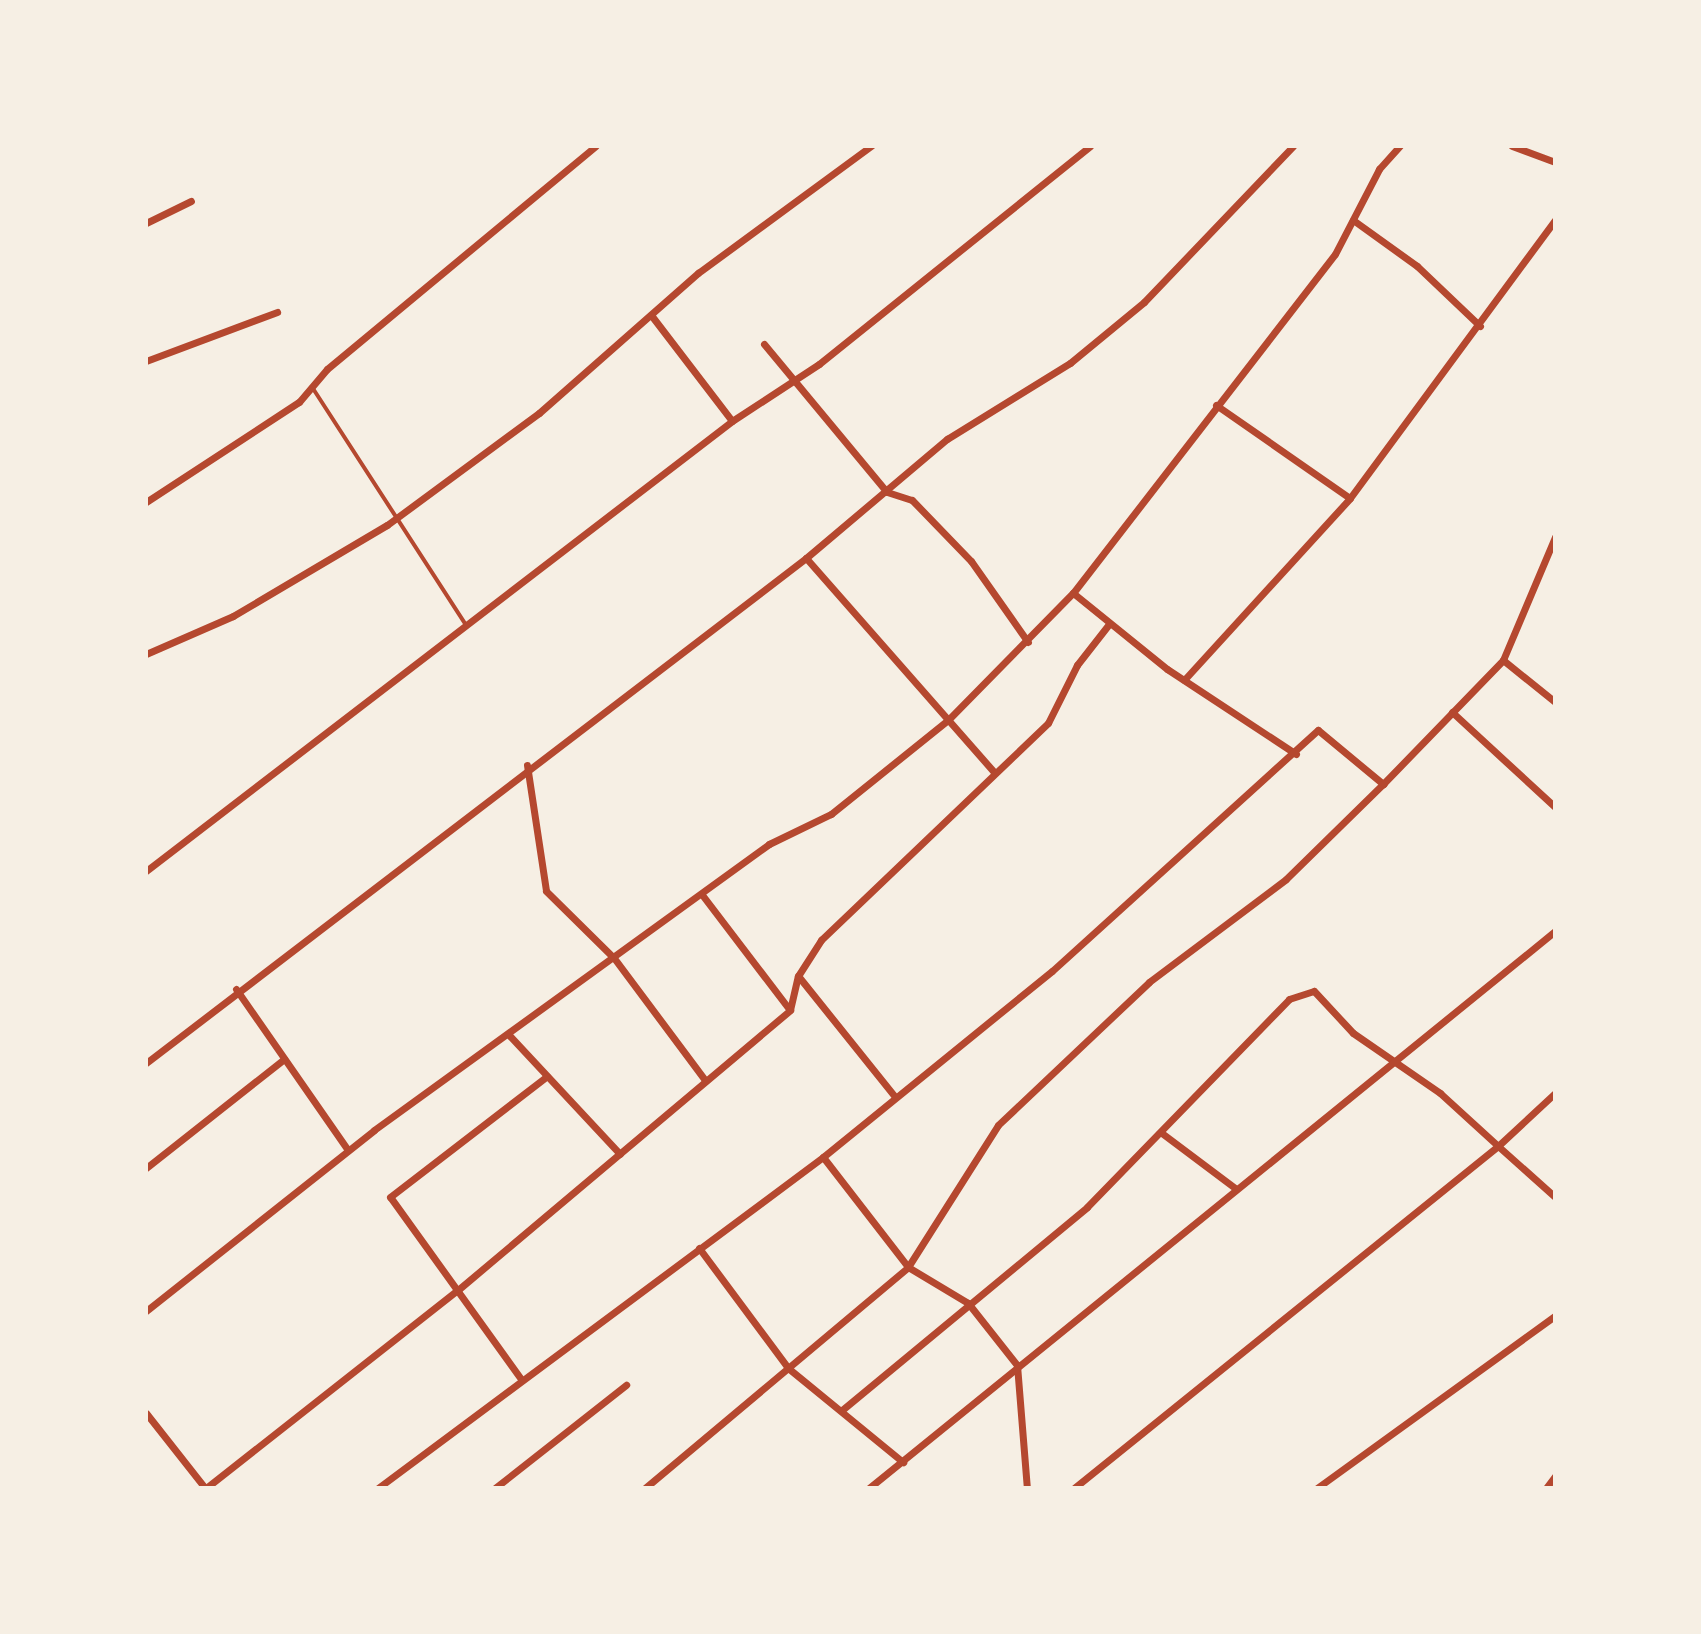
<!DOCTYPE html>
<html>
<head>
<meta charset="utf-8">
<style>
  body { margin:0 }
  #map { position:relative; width:1701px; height:1634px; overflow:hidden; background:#f6efe4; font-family:"DM Sans",sans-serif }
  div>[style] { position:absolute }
  .service>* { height:4px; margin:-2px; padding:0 2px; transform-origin:2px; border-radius:2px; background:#b5482f }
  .minor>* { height:7px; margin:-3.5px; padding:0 3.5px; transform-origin:3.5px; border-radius:3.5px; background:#b5482f }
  span { translate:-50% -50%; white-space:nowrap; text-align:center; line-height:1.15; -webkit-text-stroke:6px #f6efe4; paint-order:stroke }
  .frame { position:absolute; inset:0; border:148px solid #f6efe4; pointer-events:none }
</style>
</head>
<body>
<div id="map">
  <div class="service">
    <i style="left:312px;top:387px;width:283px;rotate:57.1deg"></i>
  </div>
  <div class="minor">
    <i style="left:1512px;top:146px;width:46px;rotate:20.4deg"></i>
    <i style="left:1353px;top:220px;width:79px;rotate:35.7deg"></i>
    <i style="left:1417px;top:266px;width:87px;rotate:43.6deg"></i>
    <i style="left:146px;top:223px;width:50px;rotate:-26.1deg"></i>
    <i style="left:651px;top:315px;width:133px;rotate:52.6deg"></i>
    <i style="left:764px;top:344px;width:192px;rotate:50.3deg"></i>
    <i style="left:887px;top:492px;width:26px;rotate:18deg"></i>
    <i style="left:912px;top:500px;width:85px;rotate:46deg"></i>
    <i style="left:971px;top:561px;width:99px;rotate:54.9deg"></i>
    <i style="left:146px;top:361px;width:140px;rotate:-20.5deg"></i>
    <i style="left:1216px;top:405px;width:163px;rotate:34.8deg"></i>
    <i style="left:146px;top:502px;width:183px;rotate:-33.2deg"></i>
    <i style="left:299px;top:402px;width:43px;rotate:-49.7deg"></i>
    <i style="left:327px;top:369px;width:349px;rotate:-39.7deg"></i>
    <i style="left:806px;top:558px;width:286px;rotate:48.7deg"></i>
    <i style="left:146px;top:654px;width:95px;rotate:-23.6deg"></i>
    <i style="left:233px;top:616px;width:179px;rotate:-30.6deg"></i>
    <i style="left:387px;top:525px;width:189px;rotate:-36.4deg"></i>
    <i style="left:539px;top:413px;width:212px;rotate:-41.4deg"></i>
    <i style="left:698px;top:273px;width:215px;rotate:-36.3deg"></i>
    <i style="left:1503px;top:660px;width:67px;rotate:38.9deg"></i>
    <i style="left:1184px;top:680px;width:246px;rotate:-47.6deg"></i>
    <i style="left:1350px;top:498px;width:345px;rotate:-53.6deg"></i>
    <i style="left:1452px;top:712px;width:140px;rotate:42.7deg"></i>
    <i style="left:1296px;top:754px;width:154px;rotate:-146.6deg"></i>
    <i style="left:1167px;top:669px;width:121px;rotate:-141deg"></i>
    <i style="left:1073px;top:593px;width:428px;rotate:-52.3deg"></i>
    <i style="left:1335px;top:254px;width:96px;rotate:-62.6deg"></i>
    <i style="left:1379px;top:169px;width:31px;rotate:-48deg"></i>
    <i style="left:527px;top:765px;width:127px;rotate:81.4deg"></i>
    <i style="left:546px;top:891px;width:95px;rotate:44.6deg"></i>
    <i style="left:614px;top:958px;width:152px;rotate:53.3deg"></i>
    <i style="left:146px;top:871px;width:739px;rotate:-37.52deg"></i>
    <i style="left:732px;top:421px;width:104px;rotate:-33.2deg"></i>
    <i style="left:819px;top:364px;width:348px;rotate:-38.8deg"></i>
    <i style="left:703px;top:896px;width:143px;rotate:52.7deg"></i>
    <i style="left:799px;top:977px;width:154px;rotate:51.3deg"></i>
    <i style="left:236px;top:989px;width:196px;rotate:55.2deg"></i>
    <i style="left:508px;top:1034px;width:164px;rotate:47deg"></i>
    <i style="left:146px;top:1063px;width:831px;rotate:-37.42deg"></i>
    <i style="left:806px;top:558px;width:185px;rotate:-40.2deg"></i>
    <i style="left:947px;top:439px;width:145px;rotate:-31.7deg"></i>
    <i style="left:1070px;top:363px;width:96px;rotate:-39.5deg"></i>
    <i style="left:1144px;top:302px;width:216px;rotate:-46.3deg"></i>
    <i style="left:1555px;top:1093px;width:78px;rotate:137.1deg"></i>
    <i style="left:1498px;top:1146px;width:76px;rotate:41.8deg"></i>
    <i style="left:1163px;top:1134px;width:90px;rotate:36.9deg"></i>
    <i style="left:823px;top:1157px;width:139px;rotate:52.3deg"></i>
    <i style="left:908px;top:1267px;width:70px;rotate:31deg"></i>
    <i style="left:968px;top:1303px;width:79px;rotate:51.7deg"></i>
    <i style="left:1017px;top:1365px;width:123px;rotate:85.4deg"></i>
    <i style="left:146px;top:1168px;width:176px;rotate:-38.3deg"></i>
    <i style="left:699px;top:1248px;width:149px;rotate:53.4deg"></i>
    <i style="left:788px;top:1368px;width:149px;rotate:39.3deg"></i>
    <i style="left:146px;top:1311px;width:291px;rotate:-38.4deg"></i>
    <i style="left:374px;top:1130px;width:488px;rotate:-35.9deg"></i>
    <i style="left:769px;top:844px;width:69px;rotate:-25.8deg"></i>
    <i style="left:831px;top:814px;width:150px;rotate:-38.8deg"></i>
    <i style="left:948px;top:720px;width:178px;rotate:-45.5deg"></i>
    <i style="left:521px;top:1379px;width:224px;rotate:-125.7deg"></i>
    <i style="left:390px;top:1197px;width:198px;rotate:-37.6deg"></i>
    <i style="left:842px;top:1410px;width:318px;rotate:-39.6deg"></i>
    <i style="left:1087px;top:1207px;width:290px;rotate:-45.8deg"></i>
    <i style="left:1289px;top:999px;width:26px;rotate:-18deg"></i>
    <i style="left:1314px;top:991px;width:57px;rotate:47.1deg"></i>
    <i style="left:1353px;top:1033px;width:106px;rotate:34.6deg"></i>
    <i style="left:1440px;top:1093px;width:79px;rotate:42.4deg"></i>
    <i style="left:1498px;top:1146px;width:545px;rotate:141.11deg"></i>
    <i style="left:146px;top:1413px;width:95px;rotate:51.8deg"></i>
    <i style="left:206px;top:1488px;width:322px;rotate:-38.2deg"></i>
    <i style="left:459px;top:1289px;width:433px;rotate:-40.1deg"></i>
    <i style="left:790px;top:1010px;width:35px;rotate:-77deg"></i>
    <i style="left:798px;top:976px;width:43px;rotate:-57.4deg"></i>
    <i style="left:821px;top:940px;width:314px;rotate:-43.7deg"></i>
    <i style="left:1048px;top:723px;width:65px;rotate:-63.4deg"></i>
    <i style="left:1077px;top:665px;width:52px;rotate:-52deg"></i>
    <i style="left:378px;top:1488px;width:555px;rotate:-36.64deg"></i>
    <i style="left:823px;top:1157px;width:295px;rotate:-39.1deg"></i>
    <i style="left:1052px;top:971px;width:359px;rotate:-42.2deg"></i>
    <i style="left:1318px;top:730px;width:85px;rotate:39.7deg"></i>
    <i style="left:1383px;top:784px;width:173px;rotate:-45.9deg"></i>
    <i style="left:1503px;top:660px;width:134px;rotate:-67.1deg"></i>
    <i style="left:495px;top:1488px;width:167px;rotate:-38.2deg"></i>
    <i style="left:645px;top:1488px;width:344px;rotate:-40deg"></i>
    <i style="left:908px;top:1267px;width:168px;rotate:-57.6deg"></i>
    <i style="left:998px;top:1125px;width:208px;rotate:-43.4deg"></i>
    <i style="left:1149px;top:982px;width:171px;rotate:-36.9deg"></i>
    <i style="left:1286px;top:879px;width:136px;rotate:-44.4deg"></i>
    <i style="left:869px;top:1488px;width:884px;rotate:-39.07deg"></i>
    <i style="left:1317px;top:1488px;width:294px;rotate:-35.9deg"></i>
    <i style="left:1546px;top:1488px;width:15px;rotate:-53deg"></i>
  </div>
  <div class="frame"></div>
</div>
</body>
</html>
